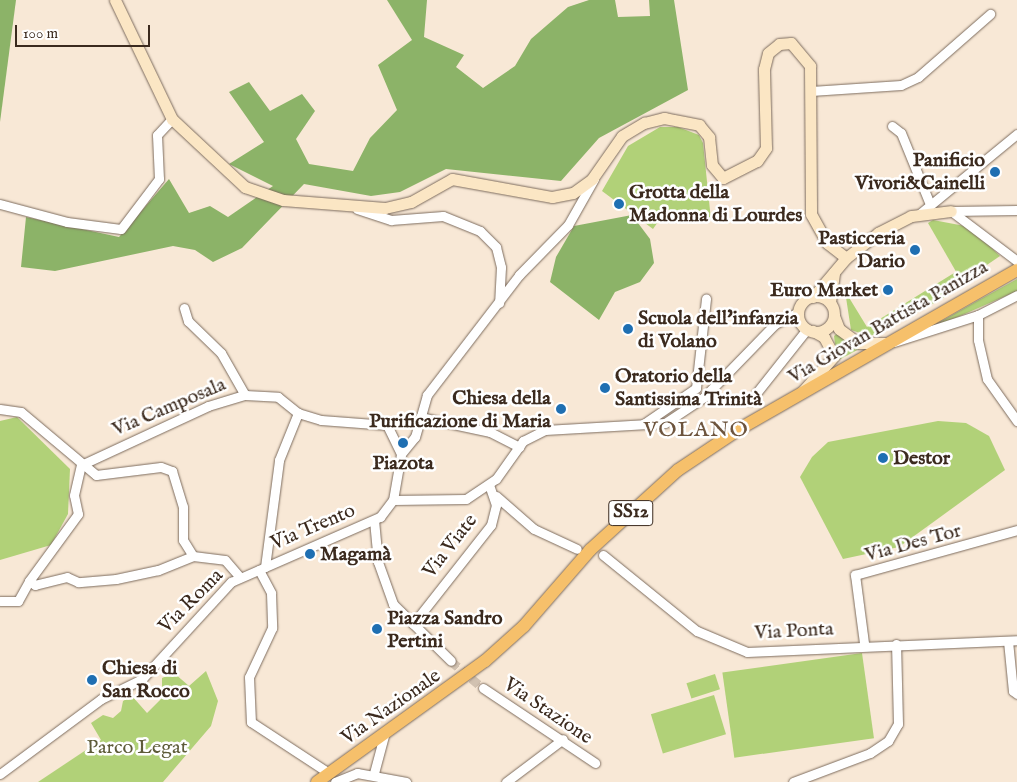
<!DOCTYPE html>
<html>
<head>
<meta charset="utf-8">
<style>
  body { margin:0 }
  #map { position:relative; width:1017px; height:782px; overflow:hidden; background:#f8e8d6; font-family:"IM FELL English",serif }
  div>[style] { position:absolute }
  .green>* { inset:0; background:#b1d178; transform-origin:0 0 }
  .forest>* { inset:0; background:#8cb368 }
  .street-tunnel>* { height:9px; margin-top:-4.5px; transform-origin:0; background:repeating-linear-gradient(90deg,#d2c2b1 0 9px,transparent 0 13.5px) }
  .roads { filter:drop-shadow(0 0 1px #7d6c5e) drop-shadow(0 0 1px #7d6c5e) }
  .street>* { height:9px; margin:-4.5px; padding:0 4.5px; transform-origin:4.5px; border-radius:4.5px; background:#fff }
  .secondary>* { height:11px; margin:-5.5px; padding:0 5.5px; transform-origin:5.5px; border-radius:5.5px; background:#fbe6c4 }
  .secondary>.ring { margin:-5.5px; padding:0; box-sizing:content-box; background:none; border:11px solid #fbe6c4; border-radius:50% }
  .primary>* { height:12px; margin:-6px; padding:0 6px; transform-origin:6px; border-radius:6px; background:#f6c06b }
  .dots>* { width:14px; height:14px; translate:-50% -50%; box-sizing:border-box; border:2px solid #fff; border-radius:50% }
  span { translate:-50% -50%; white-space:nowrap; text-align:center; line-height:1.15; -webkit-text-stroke:5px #fff; paint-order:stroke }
  .shield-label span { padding:1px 4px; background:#fff; border:1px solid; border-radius:4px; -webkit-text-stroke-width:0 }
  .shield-label { font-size:19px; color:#3b2a1e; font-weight:700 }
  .poi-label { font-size:20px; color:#3b2a1e; font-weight:700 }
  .right { translate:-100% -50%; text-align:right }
  .left { translate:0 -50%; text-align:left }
  .street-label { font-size:20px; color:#3b2a1e }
  .park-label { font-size:20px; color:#5e5c39 }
  .quarter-label { font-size:22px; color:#6d543d; letter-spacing:1px }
  .scale { position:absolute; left:15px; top:25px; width:135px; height:22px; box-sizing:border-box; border:2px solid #3b2a1e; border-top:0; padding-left:6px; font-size:15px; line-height:18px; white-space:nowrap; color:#3b2a1e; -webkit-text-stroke:4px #fff; paint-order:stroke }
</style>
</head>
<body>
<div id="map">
  <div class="green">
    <i style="clip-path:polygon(660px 127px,678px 127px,699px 135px,703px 143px,711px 220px,660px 219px,653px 229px,602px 191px,628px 146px)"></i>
    <i style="clip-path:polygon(933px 220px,970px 227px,1000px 256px,962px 282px,928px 223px)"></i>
    <i style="clip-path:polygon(954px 273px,963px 287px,880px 333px,869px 336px,851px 330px,845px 291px,867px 327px)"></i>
    <i style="clip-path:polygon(1017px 279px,1017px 291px,917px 335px,977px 301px)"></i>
    <i style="clip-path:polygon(839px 332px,861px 348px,837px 361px,834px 336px)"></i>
    <i style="clip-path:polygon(17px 417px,70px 469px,68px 514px,51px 545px,0 560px,0 421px)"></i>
    <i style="clip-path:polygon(938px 421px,966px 423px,989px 436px,1005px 470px,899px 547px,843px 559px,800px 477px,812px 457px,828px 442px)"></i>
    <i style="left:862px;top:653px;width:86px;height:141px;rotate:82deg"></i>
    <i style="clip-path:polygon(206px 671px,218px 701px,211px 726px,163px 782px,38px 782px,101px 740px,91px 723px,103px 715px,113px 718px,121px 711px,123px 701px,132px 696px,147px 713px,162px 698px,162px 678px,174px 673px,189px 686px)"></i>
    <i style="left:715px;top:674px;width:16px;height:30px;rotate:72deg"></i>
    <i style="left:714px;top:695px;width:41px;height:66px;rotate:73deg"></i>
  </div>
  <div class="forest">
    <i style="clip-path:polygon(0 0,16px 0,0 122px)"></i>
    <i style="clip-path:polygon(387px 0,427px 0,424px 37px,464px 55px,456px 67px,483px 88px,515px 66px,531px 39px,568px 7px,589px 0,615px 0,618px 17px,650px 16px,649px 0,674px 0,688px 90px,599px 138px,561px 181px,446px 169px,400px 192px,371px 196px,304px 184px,242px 248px,213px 262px,195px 250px,173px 246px,55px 271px,21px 267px,26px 217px,119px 237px,169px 179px,189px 213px,210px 206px,228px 217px,273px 186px,229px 164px,264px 142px,229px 92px,249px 82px,270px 111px,302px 94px,315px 111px,296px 139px,309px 164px,353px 171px,370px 138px,397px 110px,378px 65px,412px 40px)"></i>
    <i style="clip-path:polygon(632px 215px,650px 239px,654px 263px,640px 282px,615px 292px,599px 320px,550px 282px,556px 257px,574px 226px)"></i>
  </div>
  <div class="street-tunnel">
    <i style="left:451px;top:661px;width:42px;rotate:40.2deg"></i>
  </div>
  <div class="roads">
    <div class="street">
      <i style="left:811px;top:91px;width:90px;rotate:-3.8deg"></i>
      <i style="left:901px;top:85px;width:19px;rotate:-25deg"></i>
      <i style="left:918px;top:77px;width:96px;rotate:-41.2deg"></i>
      <i style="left:892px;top:126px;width:11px;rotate:38deg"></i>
      <i style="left:901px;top:133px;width:74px;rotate:67.9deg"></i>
      <i style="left:0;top:204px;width:69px;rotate:15deg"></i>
      <i style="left:67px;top:222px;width:54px;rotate:7.4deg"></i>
      <i style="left:121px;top:229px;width:63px;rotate:-52.8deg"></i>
      <i style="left:159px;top:179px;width:44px;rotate:-92.6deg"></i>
      <i style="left:157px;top:135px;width:22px;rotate:-47deg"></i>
      <i style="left:357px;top:209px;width:36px;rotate:18deg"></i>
      <i style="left:391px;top:220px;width:52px;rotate:-4.4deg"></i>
      <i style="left:443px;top:216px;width:40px;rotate:22deg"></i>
      <i style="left:480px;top:231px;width:23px;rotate:45deg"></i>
      <i style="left:496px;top:247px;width:21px;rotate:76deg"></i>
      <i style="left:501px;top:267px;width:36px;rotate:93deg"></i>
      <i style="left:951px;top:211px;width:83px;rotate:37.1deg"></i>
      <i style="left:952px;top:211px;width:65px;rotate:-0.9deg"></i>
      <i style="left:917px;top:216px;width:129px;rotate:-39.4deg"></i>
      <i style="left:184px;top:308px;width:14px;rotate:73deg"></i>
      <i style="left:188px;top:321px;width:46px;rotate:44.1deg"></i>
      <i style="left:221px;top:353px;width:48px;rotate:60.3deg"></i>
      <i style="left:978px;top:315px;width:25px;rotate:90deg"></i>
      <i style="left:978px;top:340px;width:40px;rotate:77deg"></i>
      <i style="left:987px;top:379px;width:52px;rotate:54.5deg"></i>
      <i style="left:894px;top:342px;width:88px;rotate:-17.8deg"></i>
      <i style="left:978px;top:315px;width:44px;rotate:-27.1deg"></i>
      <i style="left:750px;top:401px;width:92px;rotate:-51.6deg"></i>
      <i style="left:0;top:409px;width:21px;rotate:8deg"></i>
      <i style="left:21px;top:412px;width:98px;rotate:40deg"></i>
      <i style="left:96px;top:475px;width:65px;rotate:-7deg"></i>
      <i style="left:161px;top:467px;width:12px;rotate:20deg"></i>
      <i style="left:172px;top:471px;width:38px;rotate:73deg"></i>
      <i style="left:183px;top:507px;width:33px;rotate:90deg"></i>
      <i style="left:183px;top:540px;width:19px;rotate:58deg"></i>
      <i style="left:193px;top:556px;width:32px;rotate:7deg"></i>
      <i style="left:225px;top:560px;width:23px;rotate:49deg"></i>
      <i style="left:420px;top:417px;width:72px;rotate:12.1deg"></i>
      <i style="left:490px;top:432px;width:33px;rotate:27deg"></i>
      <i style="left:645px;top:423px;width:62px;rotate:-34.5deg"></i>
      <i style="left:696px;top:388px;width:90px;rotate:-83.6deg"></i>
      <i style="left:496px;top:496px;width:50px;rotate:41deg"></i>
      <i style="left:534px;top:529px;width:47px;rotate:24.9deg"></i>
      <i style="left:393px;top:500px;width:73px;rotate:-0.8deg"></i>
      <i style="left:466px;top:499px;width:36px;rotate:-34deg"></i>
      <i style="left:496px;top:479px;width:47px;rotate:-54.6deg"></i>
      <i style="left:523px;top:441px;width:25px;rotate:-27deg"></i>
      <i style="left:545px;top:430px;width:120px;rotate:-3.3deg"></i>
      <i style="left:665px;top:423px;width:47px;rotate:-33.7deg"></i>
      <i style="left:704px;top:397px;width:102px;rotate:-45.8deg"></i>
      <i style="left:775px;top:324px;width:27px;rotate:-27deg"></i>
      <i style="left:374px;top:520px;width:42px;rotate:84.6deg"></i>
      <i style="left:378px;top:562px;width:45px;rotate:70.3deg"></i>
      <i style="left:393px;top:604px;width:81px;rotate:44.5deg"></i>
      <i style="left:603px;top:555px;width:121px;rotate:39deg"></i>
      <i style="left:697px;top:631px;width:54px;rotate:22.8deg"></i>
      <i style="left:747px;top:652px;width:270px;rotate:-2.5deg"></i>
      <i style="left:193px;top:556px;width:38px;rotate:158deg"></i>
      <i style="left:158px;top:570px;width:43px;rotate:167.9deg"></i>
      <i style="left:116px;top:579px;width:38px;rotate:175deg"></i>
      <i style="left:78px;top:582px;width:12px;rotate:-156deg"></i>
      <i style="left:67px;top:577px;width:33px;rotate:166deg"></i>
      <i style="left:35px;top:585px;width:7px;rotate:-146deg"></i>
      <i style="left:29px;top:581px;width:83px;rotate:-53.8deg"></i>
      <i style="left:78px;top:514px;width:19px;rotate:-102deg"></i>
      <i style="left:74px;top:495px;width:31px;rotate:-77deg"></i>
      <i style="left:81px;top:465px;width:140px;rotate:-24.9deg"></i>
      <i style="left:208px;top:406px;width:39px;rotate:-17deg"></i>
      <i style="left:245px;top:395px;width:33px;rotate:3deg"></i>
      <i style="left:278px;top:397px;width:26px;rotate:39deg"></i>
      <i style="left:298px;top:413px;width:24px;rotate:17deg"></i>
      <i style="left:321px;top:420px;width:66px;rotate:4.3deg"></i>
      <i style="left:387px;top:425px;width:32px;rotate:64deg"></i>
      <i style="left:265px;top:567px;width:108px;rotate:-82.5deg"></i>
      <i style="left:279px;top:460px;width:51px;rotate:-68deg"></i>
      <i style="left:259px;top:570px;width:26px;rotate:62deg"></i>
      <i style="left:271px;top:593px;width:35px;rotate:88deg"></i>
      <i style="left:272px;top:628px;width:54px;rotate:115.1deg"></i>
      <i style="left:249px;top:677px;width:45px;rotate:87.5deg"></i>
      <i style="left:251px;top:722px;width:93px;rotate:33.2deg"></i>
      <i style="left:0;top:601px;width:18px"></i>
      <i style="left:18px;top:601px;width:23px;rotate:-61deg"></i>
      <i style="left:413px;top:624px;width:126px;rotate:-51.8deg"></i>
      <i style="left:491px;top:525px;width:21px;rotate:-76deg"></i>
      <i style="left:496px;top:505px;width:21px;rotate:-109deg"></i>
      <i style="left:1008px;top:641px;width:50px;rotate:84.3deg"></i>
      <i style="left:1013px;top:691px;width:5px;rotate:37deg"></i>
      <i style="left:864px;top:643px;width:69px;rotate:-97.5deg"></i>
      <i style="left:855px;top:575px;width:168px;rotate:-15.5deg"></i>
      <i style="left:483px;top:688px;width:135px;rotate:33.8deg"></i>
      <i style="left:374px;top:773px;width:39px;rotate:-75deg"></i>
      <i style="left:0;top:774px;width:126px;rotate:-36.6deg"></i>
      <i style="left:101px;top:699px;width:46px;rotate:-26deg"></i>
      <i style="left:142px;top:679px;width:132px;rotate:-47.5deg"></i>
      <i style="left:231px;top:582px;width:163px;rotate:-23.6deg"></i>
      <i style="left:380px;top:517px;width:21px;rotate:-53deg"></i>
      <i style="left:393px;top:500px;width:47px;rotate:-80.1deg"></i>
      <i style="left:401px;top:454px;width:22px;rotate:-51deg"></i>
      <i style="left:415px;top:437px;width:44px;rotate:-74.1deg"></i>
      <i style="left:427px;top:395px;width:151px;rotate:-52.5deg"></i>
      <i style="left:519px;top:275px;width:70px;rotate:-45.6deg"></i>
      <i style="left:568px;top:225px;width:53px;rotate:-60.5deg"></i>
      <i style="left:335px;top:782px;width:24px;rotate:-22deg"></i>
      <i style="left:357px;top:773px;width:50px;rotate:10.4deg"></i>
      <i style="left:506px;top:782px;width:71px;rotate:-37deg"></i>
      <i style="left:793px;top:782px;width:82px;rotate:-20.6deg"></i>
      <i style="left:870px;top:753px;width:22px;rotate:-34deg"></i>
      <i style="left:888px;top:741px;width:20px;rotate:-60deg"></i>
      <i style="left:898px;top:724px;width:80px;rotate:-91.4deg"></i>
    </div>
    <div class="secondary">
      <i style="left:115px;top:0;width:132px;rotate:64.4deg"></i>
      <i style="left:172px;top:119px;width:100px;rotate:43deg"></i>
      <i style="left:245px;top:187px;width:40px;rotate:18.9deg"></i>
      <i style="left:283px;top:200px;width:102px;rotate:4.5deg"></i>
      <i style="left:385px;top:208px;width:27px;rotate:-13deg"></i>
      <i style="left:411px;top:202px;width:47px;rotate:-29.3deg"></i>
      <i style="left:452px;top:179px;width:102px;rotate:10.2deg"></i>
      <i style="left:552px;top:197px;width:21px;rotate:-11deg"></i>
      <i style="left:573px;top:193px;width:24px;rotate:-36deg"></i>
      <i style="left:592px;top:179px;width:52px;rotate:-55.1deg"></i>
      <i style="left:622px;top:136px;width:26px;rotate:-31deg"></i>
      <i style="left:644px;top:123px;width:21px;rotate:-14deg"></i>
      <i style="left:664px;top:118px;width:36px;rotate:11deg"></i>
      <i style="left:699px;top:125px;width:16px;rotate:50deg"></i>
      <i style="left:709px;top:137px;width:28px;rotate:84deg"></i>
      <i style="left:712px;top:165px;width:17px;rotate:50deg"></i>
      <i style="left:723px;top:178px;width:38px;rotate:-27deg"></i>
      <i style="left:757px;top:161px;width:16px;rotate:-55deg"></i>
      <i style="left:766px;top:148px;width:79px;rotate:-91.5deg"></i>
      <i style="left:764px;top:69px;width:16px;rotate:-76deg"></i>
      <i style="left:768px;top:53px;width:14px;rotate:-39deg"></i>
      <i style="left:779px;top:44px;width:12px;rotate:-5deg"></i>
      <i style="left:791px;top:43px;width:30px;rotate:50deg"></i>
      <i style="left:810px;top:66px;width:148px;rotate:89.6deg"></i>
      <i style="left:811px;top:214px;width:33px;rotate:61deg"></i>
      <i style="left:827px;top:243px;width:24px;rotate:38deg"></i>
      <i class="ring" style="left:798px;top:296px;width:25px;height:25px"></i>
      <i style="left:813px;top:297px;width:51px;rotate:-49.8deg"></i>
      <i style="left:846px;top:258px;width:41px;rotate:-38deg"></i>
      <i style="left:878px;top:233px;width:37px;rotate:-27deg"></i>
      <i style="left:911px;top:216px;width:40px;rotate:-7.1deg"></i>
      <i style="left:830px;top:302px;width:30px;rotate:-82deg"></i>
      <i style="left:834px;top:316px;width:14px;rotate:69deg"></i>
      <i style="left:839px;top:329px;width:24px;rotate:36deg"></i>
      <i style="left:858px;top:343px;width:30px"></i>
      <i style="left:802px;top:392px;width:48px;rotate:-48.4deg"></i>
      <i style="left:834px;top:356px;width:21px;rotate:-118deg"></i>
      <i style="left:824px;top:337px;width:13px;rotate:-151deg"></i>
    </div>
    <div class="primary">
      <i style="left:317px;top:782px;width:207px;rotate:-35.8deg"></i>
      <i style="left:485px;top:661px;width:52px;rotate:-41.9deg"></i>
      <i style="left:524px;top:626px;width:101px;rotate:-49deg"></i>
      <i style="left:590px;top:550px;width:119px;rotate:-42.3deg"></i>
      <i style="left:678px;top:470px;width:76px;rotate:-33.7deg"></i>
      <i style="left:741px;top:428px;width:318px;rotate:-29.8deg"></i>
    </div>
  </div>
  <div class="dots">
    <i style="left:995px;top:172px;background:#1f6fb2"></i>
    <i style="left:619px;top:204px;background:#1f6fb2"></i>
    <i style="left:915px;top:250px;background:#1f6fb2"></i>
    <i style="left:888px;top:290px;background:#1f6fb2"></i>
    <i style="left:628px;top:329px;background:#1f6fb2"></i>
    <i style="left:605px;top:388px;background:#1f6fb2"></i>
    <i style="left:561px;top:409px;background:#1f6fb2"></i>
    <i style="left:403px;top:443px;background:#1f6fb2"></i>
    <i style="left:883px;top:458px;background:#1f6fb2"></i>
    <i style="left:310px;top:554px;background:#1f6fb2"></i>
    <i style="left:377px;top:629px;background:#1f6fb2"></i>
    <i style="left:92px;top:680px;background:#1f6fb2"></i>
  </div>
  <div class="shield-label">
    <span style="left:631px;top:513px">SS12</span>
  </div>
  <div class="poi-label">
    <span class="right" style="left:985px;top:172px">Panificio<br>Vivori&amp;Cainelli</span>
    <span class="left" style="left:629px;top:204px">Grotta della<br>Madonna di Lourdes</span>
    <span class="right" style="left:905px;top:250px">Pasticceria<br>Dario</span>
    <span class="right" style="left:878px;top:290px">Euro Market</span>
    <span class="left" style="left:638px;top:330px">Scuola dell'infanzia<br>di Volano</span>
    <span class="left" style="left:615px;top:388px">Oratorio della<br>Santissima Trinità</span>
    <span class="right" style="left:551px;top:410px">Chiesa della<br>Purificazione di Maria</span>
    <span class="left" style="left:893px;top:458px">Destor</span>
    <span style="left:403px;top:463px">Piazota</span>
    <span class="left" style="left:320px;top:554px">Magamà</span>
    <span class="left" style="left:387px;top:630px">Piazza Sandro<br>Pertini</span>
    <span class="left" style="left:102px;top:680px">Chiesa di<br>San Rocco</span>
  </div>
  <div class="street-label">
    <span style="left:888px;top:322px;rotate:-30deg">Via Giovan Battista Panizza</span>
    <span style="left:169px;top:407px;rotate:-23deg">Via Camposala</span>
    <span style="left:313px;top:527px;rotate:-23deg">Via Trento</span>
    <span style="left:913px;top:543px;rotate:-15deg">Via Des Tor</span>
    <span style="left:450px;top:546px;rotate:-52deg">Via Viate</span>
    <span style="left:191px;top:601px;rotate:-45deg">Via Roma</span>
    <span style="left:794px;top:631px;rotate:-3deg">Via Ponta</span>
    <span style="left:391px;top:707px;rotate:-35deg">Via Nazionale</span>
    <span style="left:548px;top:711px;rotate:34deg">Via Stazione</span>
  </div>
  <div class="park-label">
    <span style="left:137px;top:747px">Parco Legat</span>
  </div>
  <div class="quarter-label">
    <span style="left:696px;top:431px">VOLANO</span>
  </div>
  <div class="scale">100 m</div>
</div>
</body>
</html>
